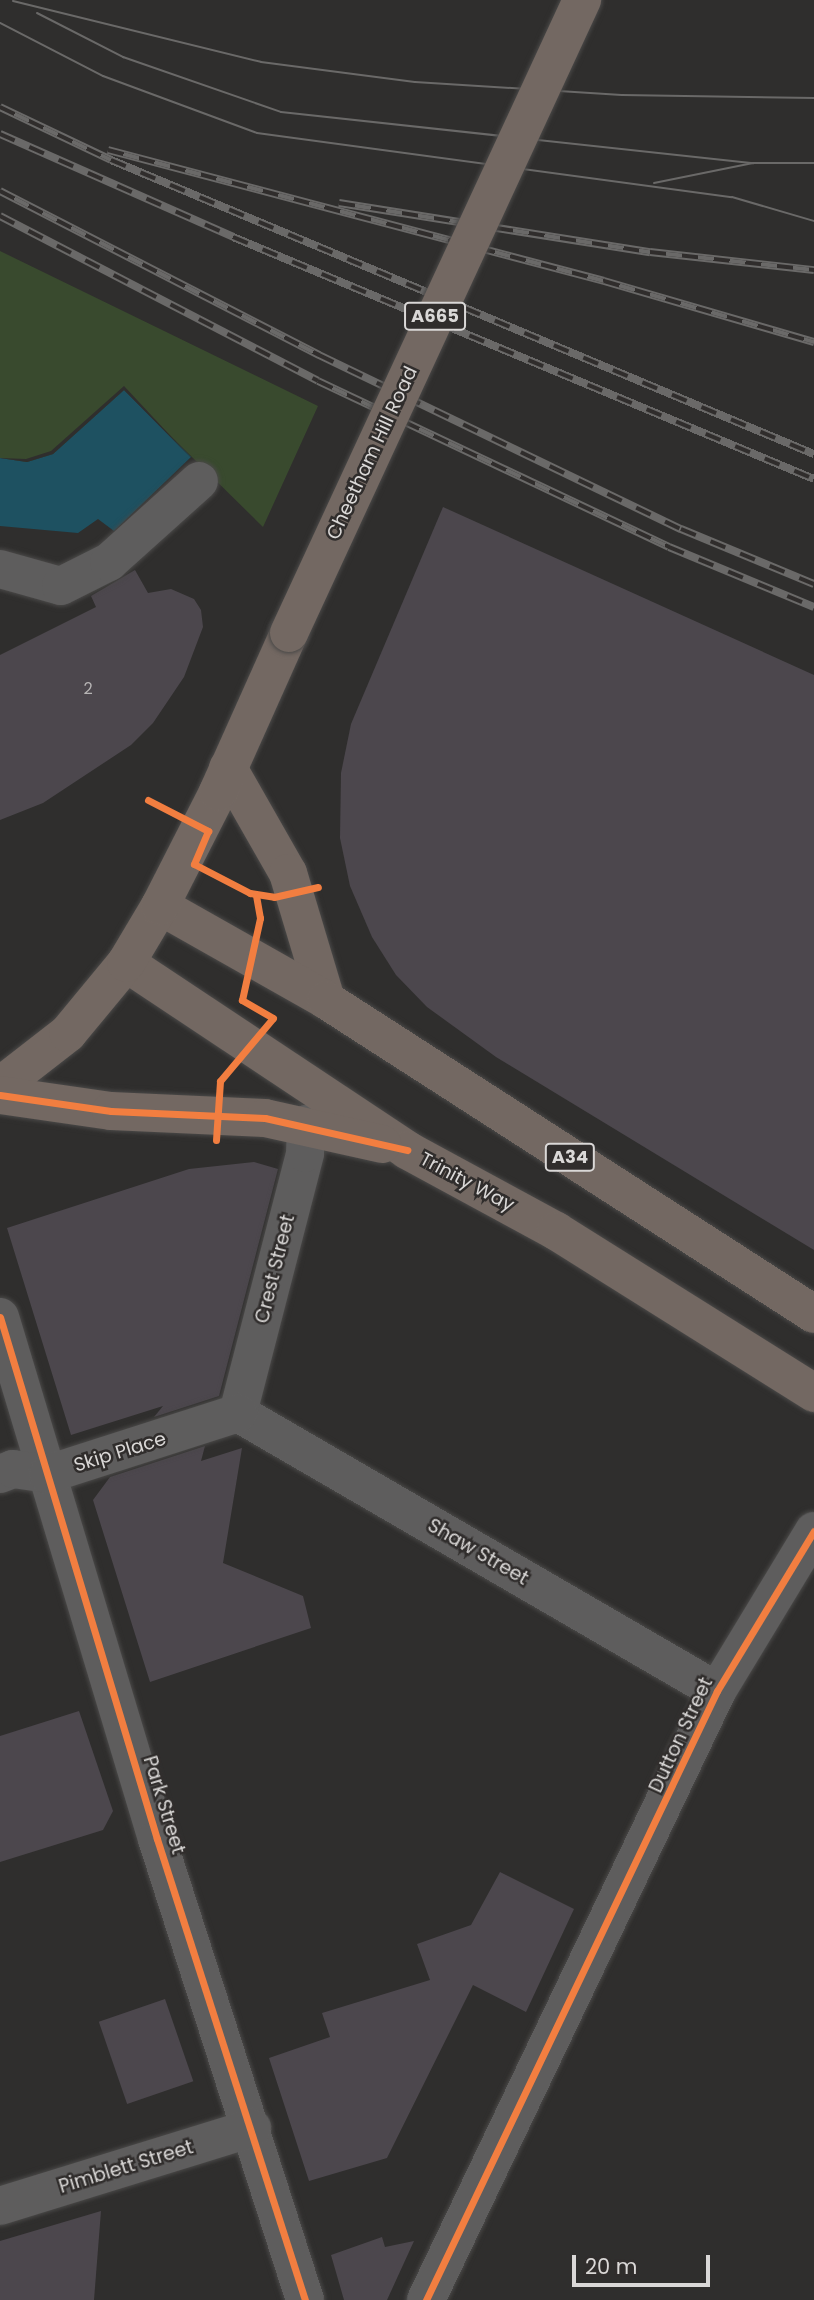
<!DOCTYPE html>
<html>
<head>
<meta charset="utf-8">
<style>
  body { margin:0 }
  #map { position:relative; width:814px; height:2300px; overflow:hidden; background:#2f2e2d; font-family:Poppins,sans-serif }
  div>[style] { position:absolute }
  .green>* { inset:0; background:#394a2e }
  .water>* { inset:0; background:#1e5161 }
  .pier>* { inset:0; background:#2f2e2d }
  .building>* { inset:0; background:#4c474d; transform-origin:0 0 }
  .roads { filter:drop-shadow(0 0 2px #4a4948) drop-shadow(0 0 2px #4a4948) }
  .minor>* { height:38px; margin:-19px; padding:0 19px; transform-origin:19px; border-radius:19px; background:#5e5d5d }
  .highway>* { height:38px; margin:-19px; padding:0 19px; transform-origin:19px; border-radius:19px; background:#736862 }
  .tram>* { height:2px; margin:-1px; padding:0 1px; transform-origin:1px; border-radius:1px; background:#6a6968 }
  .rail>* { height:8px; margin-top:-4px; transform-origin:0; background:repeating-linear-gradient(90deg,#302d2c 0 16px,#6a6968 0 32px); box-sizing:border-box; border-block:2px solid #6a6968 }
  .bridges { filter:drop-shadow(0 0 2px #4a4948) drop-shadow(0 0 2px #4a4948) }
  .highway-bridge>* { height:38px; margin:-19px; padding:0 19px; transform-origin:19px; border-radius:19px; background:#736862 }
  .cycleway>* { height:7px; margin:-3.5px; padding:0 3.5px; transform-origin:3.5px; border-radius:3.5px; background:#f27e40 }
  span { translate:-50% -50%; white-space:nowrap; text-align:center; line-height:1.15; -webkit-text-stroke:5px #302d2c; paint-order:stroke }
  .number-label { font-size:16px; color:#b6b4b4 }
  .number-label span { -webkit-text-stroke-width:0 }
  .shield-label span { padding:2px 5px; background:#302d2c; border:2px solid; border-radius:5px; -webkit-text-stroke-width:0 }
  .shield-label { font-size:18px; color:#dad8d7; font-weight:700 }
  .street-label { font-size:19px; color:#dad8d7 }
  .scale { position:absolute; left:572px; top:2255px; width:138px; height:32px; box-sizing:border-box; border:4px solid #dad8d7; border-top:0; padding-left:9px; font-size:21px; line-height:24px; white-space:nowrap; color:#dad8d7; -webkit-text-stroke:5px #302d2c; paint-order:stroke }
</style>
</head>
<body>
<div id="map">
  <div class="green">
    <i style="clip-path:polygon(0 251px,318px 406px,263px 527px,124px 390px,53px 454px,27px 462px,0 458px)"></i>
  </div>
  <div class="water">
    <i style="clip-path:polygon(124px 390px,191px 457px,114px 531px,98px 519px,78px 533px,0 526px,0 458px,27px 462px,53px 454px)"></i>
  </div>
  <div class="pier">
    <i style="clip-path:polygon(124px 386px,193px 460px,124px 390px,53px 454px,27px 462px,0 458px,26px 459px,51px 451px)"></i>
  </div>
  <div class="building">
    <i style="clip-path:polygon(443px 507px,814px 675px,814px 1250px,496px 1057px,427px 1007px,396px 975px,372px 937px,350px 886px,340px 838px,341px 773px,351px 724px)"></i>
    <i style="clip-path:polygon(135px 570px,148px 593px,171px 589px,194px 599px,201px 610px,203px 627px,184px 677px,153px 723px,131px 745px,43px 803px,0 820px,0 655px,96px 607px,91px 596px)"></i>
    <i style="clip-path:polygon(254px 1162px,278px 1169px,219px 1396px,154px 1417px,163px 1406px,71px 1435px,7px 1228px,189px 1169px)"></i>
    <i style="clip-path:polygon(205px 1446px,201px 1461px,242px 1448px,223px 1563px,303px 1596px,311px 1628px,150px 1682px,93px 1500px,110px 1477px)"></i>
    <i style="clip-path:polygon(79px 1711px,113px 1811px,103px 1830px,0 1862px,0 1736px)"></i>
    <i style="clip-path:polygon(500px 1872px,574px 1909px,526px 2012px,473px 1985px,387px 2158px,309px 2181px,269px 2058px,330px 2037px,322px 2013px,430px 1980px,417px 1944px,471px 1925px)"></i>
    <i style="left:165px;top:1999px;width:87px;height:70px;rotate:71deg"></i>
    <i style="clip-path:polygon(101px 2211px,94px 2300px,0 2300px,0 2241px)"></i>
    <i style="clip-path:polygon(382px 2237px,385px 2247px,414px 2241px,387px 2300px,344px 2300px,331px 2255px)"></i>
  </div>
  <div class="roads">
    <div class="minor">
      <i style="left:0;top:569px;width:63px;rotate:15.6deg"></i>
      <i style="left:61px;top:586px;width:54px;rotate:-26.6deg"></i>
      <i style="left:109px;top:562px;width:121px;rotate:-42deg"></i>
      <i style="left:0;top:1317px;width:545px;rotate:73.26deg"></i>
      <i style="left:157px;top:1839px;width:484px;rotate:72.2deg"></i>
      <i style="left:238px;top:1413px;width:554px;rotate:30.13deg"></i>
      <i style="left:238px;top:1413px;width:268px;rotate:-75.5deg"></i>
      <i style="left:305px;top:1153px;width:29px;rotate:-88deg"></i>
      <i style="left:0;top:1474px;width:14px;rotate:-21deg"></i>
      <i style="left:13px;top:1469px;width:35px;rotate:8deg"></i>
      <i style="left:48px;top:1474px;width:200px;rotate:-17.8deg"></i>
      <i style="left:0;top:2206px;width:264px;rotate:-17.2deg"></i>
      <i style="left:426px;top:2300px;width:675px;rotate:-64.46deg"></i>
      <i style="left:717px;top:1691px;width:187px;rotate:-58.8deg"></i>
    </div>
    <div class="highway">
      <i style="left:228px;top:768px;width:121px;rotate:60.3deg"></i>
      <i style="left:288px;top:873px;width:133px;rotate:73.3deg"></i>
      <i style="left:160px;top:906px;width:191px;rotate:29.5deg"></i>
      <i style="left:326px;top:1000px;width:580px;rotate:32.76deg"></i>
      <i style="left:126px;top:963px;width:338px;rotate:33.6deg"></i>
      <i style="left:407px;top:1150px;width:170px;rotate:28.5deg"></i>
      <i style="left:556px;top:1231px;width:305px;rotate:32.1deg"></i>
      <i style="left:0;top:1086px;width:86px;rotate:-37.9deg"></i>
      <i style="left:68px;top:1033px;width:91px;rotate:-50.4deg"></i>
      <i style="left:126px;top:963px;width:66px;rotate:-59.2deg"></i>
      <i style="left:160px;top:906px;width:128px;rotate:-63deg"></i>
      <i style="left:218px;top:792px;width:174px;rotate:-65.9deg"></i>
      <i style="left:0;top:1095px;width:112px;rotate:8.2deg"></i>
      <i style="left:111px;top:1111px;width:154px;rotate:2.6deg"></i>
      <i style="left:265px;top:1118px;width:120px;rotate:12.5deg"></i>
    </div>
  </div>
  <div class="tram">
    <i style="left:13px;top:1px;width:255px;rotate:13.8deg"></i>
    <i style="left:261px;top:62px;width:155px;rotate:7.4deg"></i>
    <i style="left:415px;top:82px;width:207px;rotate:3.6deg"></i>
    <i style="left:622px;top:95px;width:192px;rotate:0.9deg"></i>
    <i style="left:37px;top:13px;width:97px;rotate:27.1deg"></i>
    <i style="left:123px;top:57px;width:167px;rotate:19.2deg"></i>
    <i style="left:281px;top:112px;width:475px;rotate:6.2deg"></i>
    <i style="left:0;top:23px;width:116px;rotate:27.2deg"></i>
    <i style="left:103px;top:76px;width:164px;rotate:20.3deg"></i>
    <i style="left:257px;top:133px;width:479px;rotate:7.7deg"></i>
    <i style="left:732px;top:197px;width:85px;rotate:16.3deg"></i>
    <i style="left:654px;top:183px;width:101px;rotate:-11.4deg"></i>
    <i style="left:753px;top:163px;width:61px"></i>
  </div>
  <div class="rail">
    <i style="left:0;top:107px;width:123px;rotate:25.5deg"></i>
    <i style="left:111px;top:160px;width:762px;rotate:22.7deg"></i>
    <i style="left:0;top:134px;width:255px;rotate:23.8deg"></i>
    <i style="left:233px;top:237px;width:629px;rotate:22.61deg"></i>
    <i style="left:108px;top:150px;width:513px;rotate:14.79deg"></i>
    <i style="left:604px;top:281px;width:219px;rotate:16.2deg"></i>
    <i style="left:0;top:191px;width:359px;rotate:27.2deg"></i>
    <i style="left:319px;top:355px;width:402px;rotate:25.7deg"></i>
    <i style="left:681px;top:529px;width:144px;rotate:22.5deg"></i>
    <i style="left:339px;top:203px;width:315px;rotate:9deg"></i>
    <i style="left:650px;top:252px;width:165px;rotate:6.3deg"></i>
    <i style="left:0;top:216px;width:358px;rotate:27.4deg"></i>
    <i style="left:318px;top:381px;width:388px;rotate:25.3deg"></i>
    <i style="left:669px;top:547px;width:157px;rotate:22.5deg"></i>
  </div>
  <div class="bridges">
    <div class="highway-bridge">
      <i style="left:289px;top:633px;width:698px;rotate:-65.16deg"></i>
    </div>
  </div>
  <div class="cycleway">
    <i style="left:148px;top:800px;width:68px;rotate:27.3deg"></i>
    <i style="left:208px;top:831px;width:36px;rotate:113deg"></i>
    <i style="left:194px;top:864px;width:63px;rotate:27.4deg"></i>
    <i style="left:250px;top:893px;width:24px;rotate:9deg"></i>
    <i style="left:274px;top:897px;width:45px;rotate:-12.8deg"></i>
    <i style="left:0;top:1095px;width:112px;rotate:8.2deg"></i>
    <i style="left:111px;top:1111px;width:154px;rotate:2.6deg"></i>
    <i style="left:265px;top:1118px;width:146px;rotate:12.7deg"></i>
    <i style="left:216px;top:1140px;width:59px;rotate:-86.1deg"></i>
    <i style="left:220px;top:1081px;width:82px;rotate:-49.9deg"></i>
    <i style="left:273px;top:1018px;width:36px;rotate:-150deg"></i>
    <i style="left:242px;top:1000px;width:84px;rotate:-77.6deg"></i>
    <i style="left:260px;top:918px;width:22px;rotate:-100deg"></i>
    <i style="left:0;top:1317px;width:545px;rotate:73.26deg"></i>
    <i style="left:157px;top:1839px;width:484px;rotate:72.2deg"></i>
    <i style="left:426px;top:2300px;width:675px;rotate:-64.46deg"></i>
    <i style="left:717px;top:1691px;width:187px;rotate:-58.8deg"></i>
  </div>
  <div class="number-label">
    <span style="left:88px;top:689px">2</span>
  </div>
  <div class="shield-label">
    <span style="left:435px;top:316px">A665</span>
    <span style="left:570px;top:1157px">A34</span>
  </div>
  <div class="street-label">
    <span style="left:372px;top:453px;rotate:-65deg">Cheetham Hill Road</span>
    <span style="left:467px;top:1182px;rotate:28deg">Trinity Way</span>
    <span style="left:275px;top:1269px;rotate:-76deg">Crest Street</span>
    <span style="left:120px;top:1452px;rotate:-17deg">Skip Place</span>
    <span style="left:478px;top:1552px;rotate:30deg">Shaw Street</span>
    <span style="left:681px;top:1735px;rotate:-65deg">Dutton Street</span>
    <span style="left:164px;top:1805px;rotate:73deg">Park Street</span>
    <span style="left:126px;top:2167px;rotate:-17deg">Pimblett Street</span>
  </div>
  <div class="scale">20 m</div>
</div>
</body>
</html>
